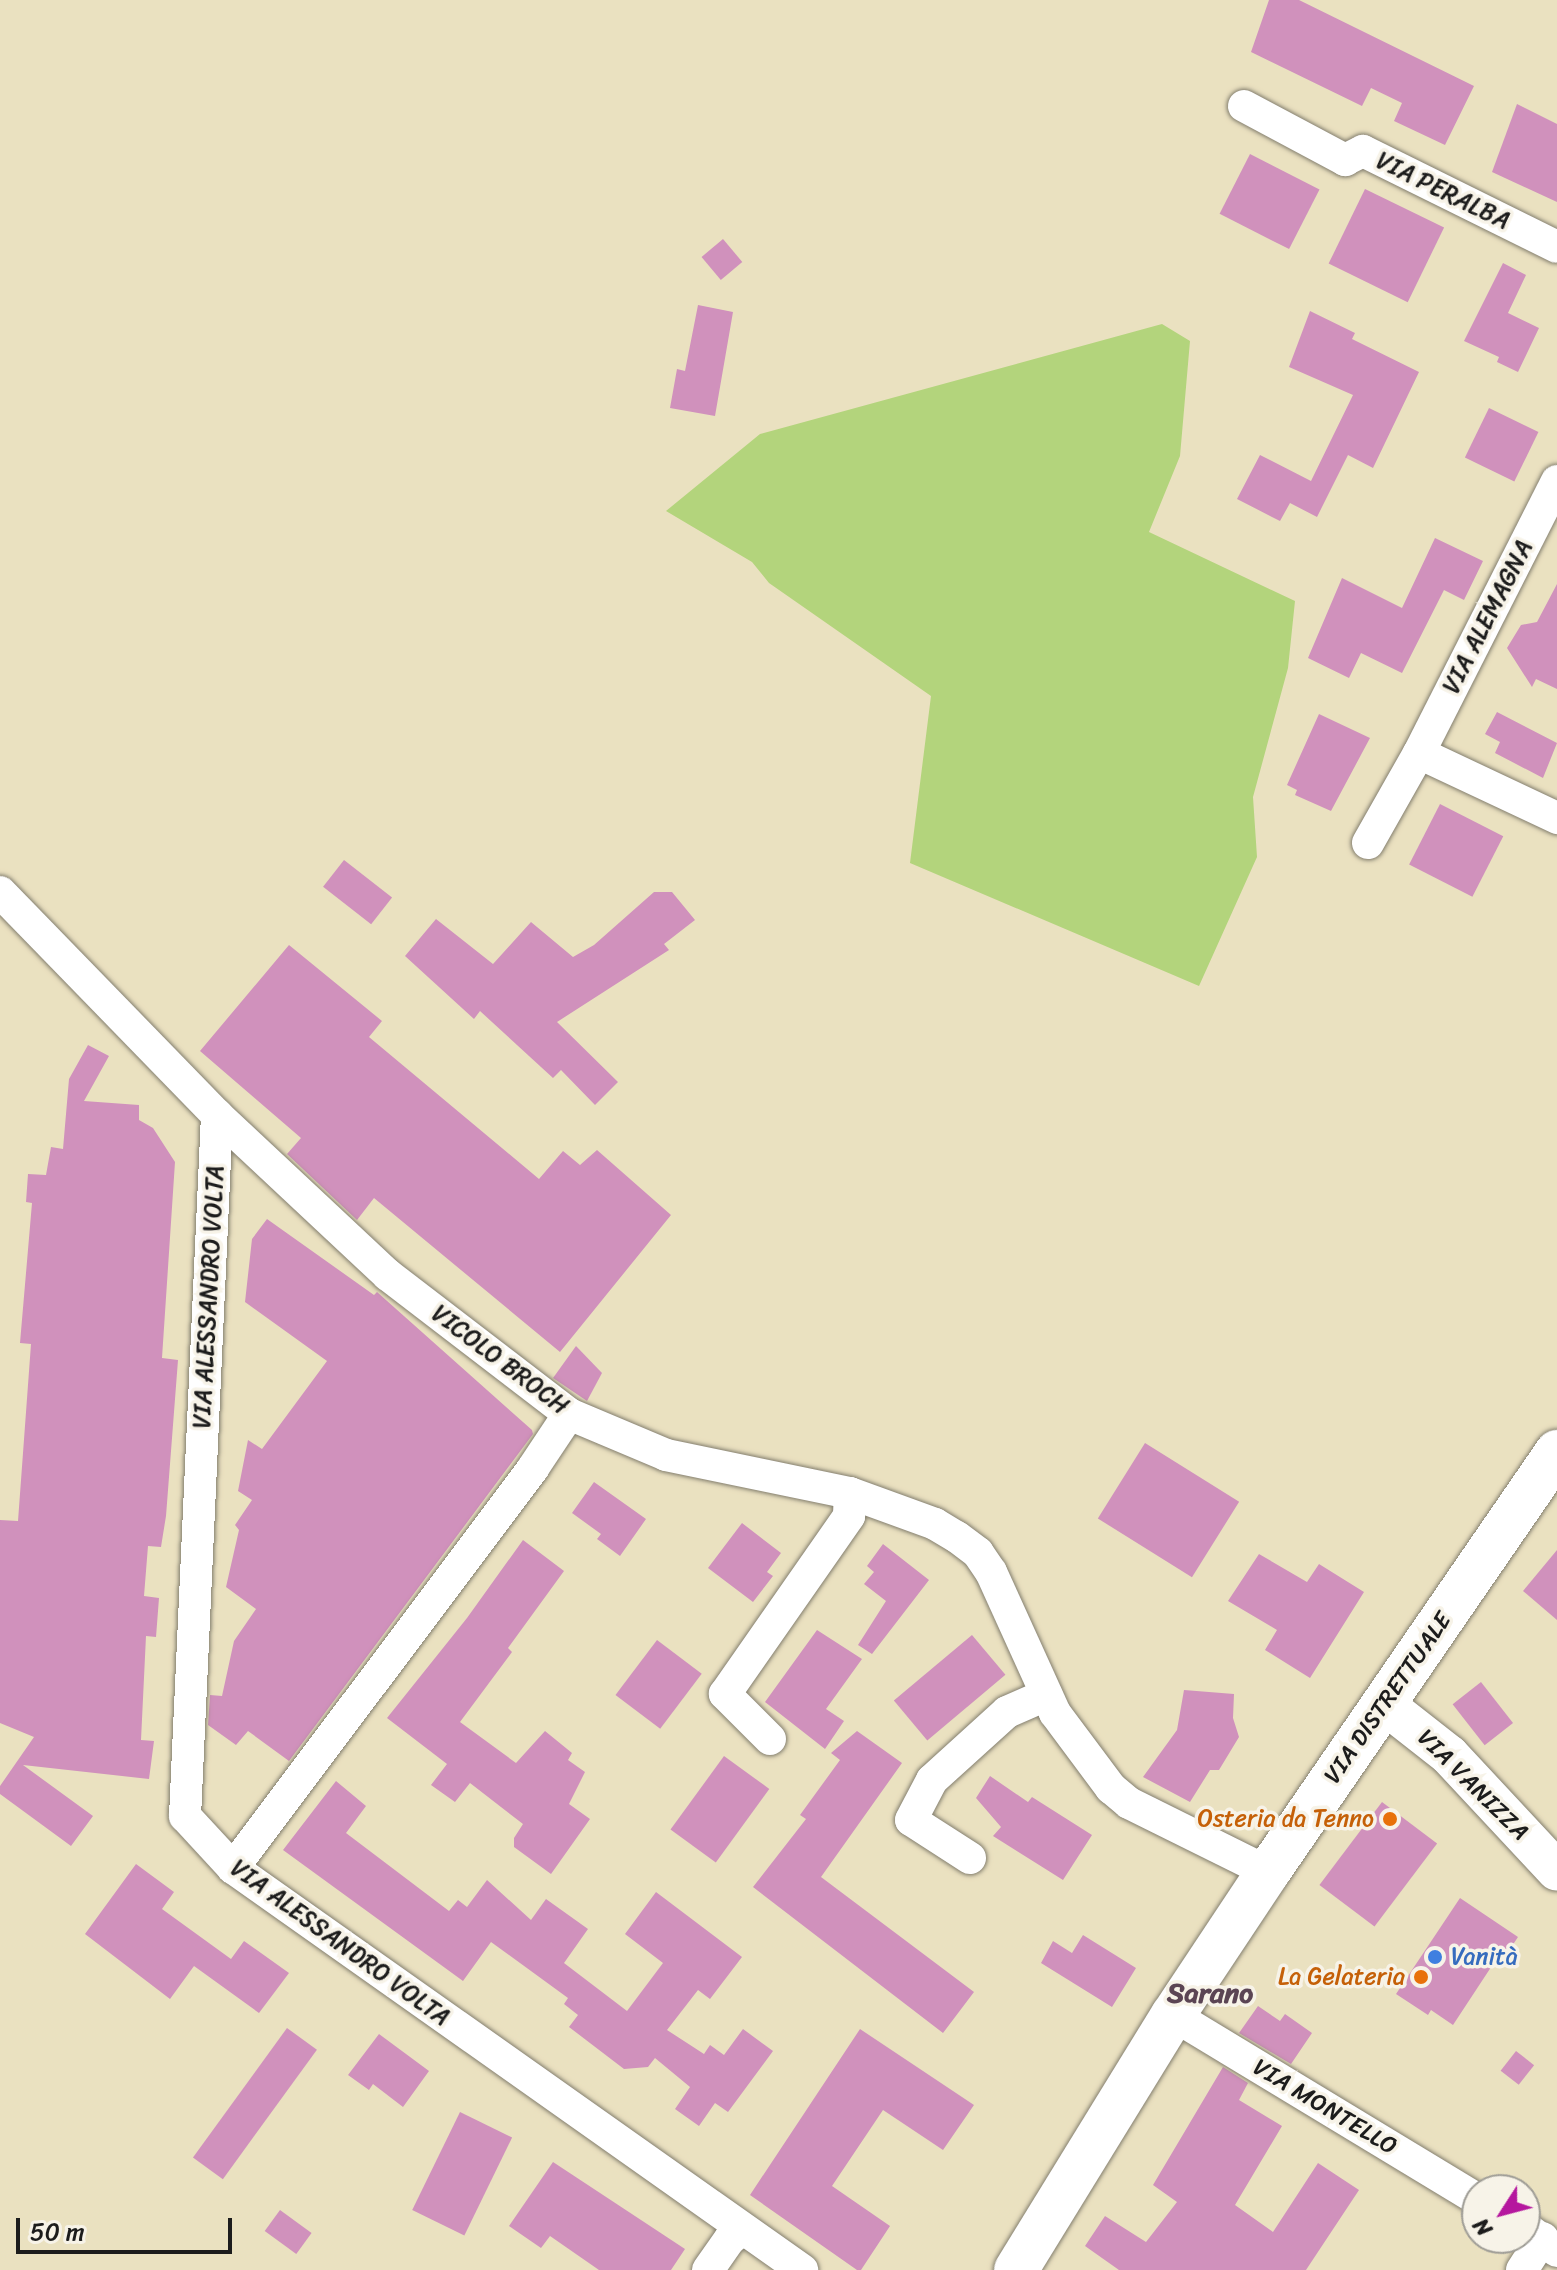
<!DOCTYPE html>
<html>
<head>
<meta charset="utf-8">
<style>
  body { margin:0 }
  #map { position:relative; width:1557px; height:2270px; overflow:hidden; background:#eae1c0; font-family:Sriracha,sans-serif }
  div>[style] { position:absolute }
  .green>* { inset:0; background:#b3d47c }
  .building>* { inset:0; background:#d091bc; transform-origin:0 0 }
  .roads { filter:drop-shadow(0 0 2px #837e6e) drop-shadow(0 0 2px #837e6e) }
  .minor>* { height:32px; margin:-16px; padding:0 16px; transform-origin:16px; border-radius:16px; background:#fff }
  .tertiary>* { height:40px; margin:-20px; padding:0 20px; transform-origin:20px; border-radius:20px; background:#fff }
  .secondary>* { height:44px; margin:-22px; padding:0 22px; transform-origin:22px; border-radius:22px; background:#fff }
  .dots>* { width:22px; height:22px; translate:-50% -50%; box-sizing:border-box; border:4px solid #f7f3e8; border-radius:50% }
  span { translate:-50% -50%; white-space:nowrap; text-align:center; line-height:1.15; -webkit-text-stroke:7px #f7f3e8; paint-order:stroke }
  .street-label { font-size:24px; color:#1c1c1c }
  .food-label { font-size:24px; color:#c56008 }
  .right { translate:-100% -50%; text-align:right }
  .shop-label { font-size:24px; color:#366cbe }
  .left { translate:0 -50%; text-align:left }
  .quarter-label { font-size:28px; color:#5b4554; font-weight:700 }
  .north { position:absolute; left:1461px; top:2174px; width:80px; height:80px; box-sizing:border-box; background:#f7f3e8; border:2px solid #9f9d96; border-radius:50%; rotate:234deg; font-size:22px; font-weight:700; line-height:32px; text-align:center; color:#1c1c1c }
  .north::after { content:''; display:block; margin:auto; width:28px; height:36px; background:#b5179e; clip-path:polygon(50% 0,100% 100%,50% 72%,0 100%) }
  .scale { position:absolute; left:16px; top:2218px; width:216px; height:36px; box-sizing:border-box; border:4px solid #1c1c1c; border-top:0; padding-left:10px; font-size:24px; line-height:28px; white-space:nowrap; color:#1c1c1c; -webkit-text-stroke:6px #f7f3e8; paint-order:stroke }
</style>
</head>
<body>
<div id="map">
  <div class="green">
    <i style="clip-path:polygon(1162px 324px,1190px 341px,1180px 456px,1149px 532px,1295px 601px,1288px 668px,1253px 797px,1257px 857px,1199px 986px,910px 863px,931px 696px,769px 583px,752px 562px,666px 511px,760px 434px)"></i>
  </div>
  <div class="building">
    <i style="clip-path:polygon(1269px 0,1299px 0,1474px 86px,1445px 145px,1394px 121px,1402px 103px,1371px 88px,1362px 106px,1251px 52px)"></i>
    <i style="clip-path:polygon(1517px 104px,1557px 124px,1557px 202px,1492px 172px)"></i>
    <i style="left:1250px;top:154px;width:78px;height:67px;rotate:27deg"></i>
    <i style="left:1365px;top:189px;width:88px;height:83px;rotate:26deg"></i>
    <i style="left:723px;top:239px;width:30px;height:28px;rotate:50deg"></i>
    <i style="clip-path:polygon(1503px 263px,1526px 275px,1508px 313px,1539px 328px,1518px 372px,1497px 362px,1499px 357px,1464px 341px)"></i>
    <i style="clip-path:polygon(698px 305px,733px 312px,715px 416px,670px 408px,677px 369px,685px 371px)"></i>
    <i style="clip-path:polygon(1310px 311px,1355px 333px,1352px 339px,1419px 372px,1373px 468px,1348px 455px,1317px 517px,1290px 503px,1280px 521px,1237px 499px,1260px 455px,1311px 481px,1353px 395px,1289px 367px)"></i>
    <i style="left:1489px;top:408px;width:55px;height:55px;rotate:26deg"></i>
    <i style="clip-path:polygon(1435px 538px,1483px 561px,1464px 600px,1444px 590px,1402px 673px,1361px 653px,1349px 678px,1308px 658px,1342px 578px,1402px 608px)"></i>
    <i style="clip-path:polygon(1557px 584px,1557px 689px,1536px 679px,1532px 687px,1507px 648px,1521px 625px,1537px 622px)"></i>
    <i style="clip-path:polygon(1497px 712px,1557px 743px,1543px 778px,1495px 753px,1500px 742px,1485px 734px)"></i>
    <i style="clip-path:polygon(1319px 714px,1370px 738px,1331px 811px,1295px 795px,1297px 790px,1287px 785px)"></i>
    <i style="left:1440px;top:804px;width:71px;height:68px;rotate:27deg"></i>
    <i style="left:344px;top:860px;width:61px;height:34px;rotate:38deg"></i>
    <i style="clip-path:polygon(654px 892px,672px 892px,695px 920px,664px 944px,669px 950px,557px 1022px,618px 1082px,595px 1105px,561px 1070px,553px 1078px,480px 1011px,474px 1019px,405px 956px,436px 919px,493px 964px,531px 922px,573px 957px,594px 945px)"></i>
    <i style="clip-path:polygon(289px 945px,382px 1021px,369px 1037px,539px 1179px,563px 1151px,580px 1165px,597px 1150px,671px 1215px,560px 1352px,374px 1198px,357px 1220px,287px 1154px,301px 1138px,200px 1051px)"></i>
    <i style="clip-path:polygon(88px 1045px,109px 1056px,84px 1101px,139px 1105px,139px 1120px,153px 1128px,175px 1162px,162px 1358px,178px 1360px,166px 1516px,161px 1547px,148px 1546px,144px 1596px,159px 1598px,156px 1637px,146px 1636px,141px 1740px,154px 1741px,149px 1779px,23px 1765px,93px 1816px,71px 1846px,0 1794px,0 1786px,34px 1737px,0 1723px,0 1520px,18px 1521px,31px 1344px,20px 1343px,32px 1203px,26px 1202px,28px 1174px,46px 1175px,51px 1147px,63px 1149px,69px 1079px)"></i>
    <i style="clip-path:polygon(267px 1219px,374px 1295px,377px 1292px,532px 1430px,533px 1434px,289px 1761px,248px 1731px,236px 1745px,208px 1725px,210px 1695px,222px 1696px,234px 1641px,256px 1609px,226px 1587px,239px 1530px,235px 1525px,252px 1500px,238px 1491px,248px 1440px,262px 1449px,327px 1361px,245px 1302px,252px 1239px)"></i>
    <i style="clip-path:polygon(576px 1346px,602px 1373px,587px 1401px,553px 1378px)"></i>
    <i style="left:1145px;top:1443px;width:111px;height:89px;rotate:32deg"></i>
    <i style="clip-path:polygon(594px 1482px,646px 1519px,620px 1556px,597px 1539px,601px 1534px,572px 1513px)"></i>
    <i style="clip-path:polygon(742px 1523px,781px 1553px,767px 1572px,773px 1576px,753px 1602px,708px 1568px)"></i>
    <i style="clip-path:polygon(523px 1540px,564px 1571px,508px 1648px,512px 1652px,460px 1722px,516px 1763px,545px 1731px,572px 1753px,568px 1760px,585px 1772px,569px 1804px,590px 1819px,551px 1874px,514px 1847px,514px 1838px,523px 1824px,470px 1783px,455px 1802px,431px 1785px,447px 1764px,387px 1718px,467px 1618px)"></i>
    <i style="clip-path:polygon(883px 1544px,929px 1580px,872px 1654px,858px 1645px,886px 1601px,864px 1584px,874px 1572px,867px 1566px)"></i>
    <i style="clip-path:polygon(1557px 1550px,1557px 1620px,1523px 1591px)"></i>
    <i style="clip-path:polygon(1259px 1554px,1307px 1582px,1319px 1564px,1364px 1592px,1310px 1678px,1265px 1650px,1277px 1630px,1228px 1601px)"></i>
    <i style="clip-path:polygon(817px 1630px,862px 1659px,826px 1709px,844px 1721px,825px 1749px,765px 1702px)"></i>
    <i style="left:972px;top:1635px;width:52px;height:102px;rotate:50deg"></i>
    <i style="left:657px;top:1640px;width:56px;height:69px;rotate:37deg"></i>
    <i style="left:1481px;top:1682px;width:52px;height:36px;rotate:52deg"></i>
    <i style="clip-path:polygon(1184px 1690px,1234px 1694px,1233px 1718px,1239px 1737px,1219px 1770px,1210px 1770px,1190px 1802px,1143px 1777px,1177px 1730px)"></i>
    <i style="clip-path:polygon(857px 1731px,902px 1763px,821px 1877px,974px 1992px,943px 2033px,753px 1887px,806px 1819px,800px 1815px,840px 1760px,831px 1753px)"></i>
    <i style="left:724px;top:1756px;width:56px;height:91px;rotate:36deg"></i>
    <i style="clip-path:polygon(990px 1776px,1028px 1802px,1032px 1797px,1092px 1835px,1063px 1880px,993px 1836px,1001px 1827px,976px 1798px)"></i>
    <i style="clip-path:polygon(336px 1781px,366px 1806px,346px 1833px,449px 1911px,458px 1900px,467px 1907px,487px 1880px,531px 1920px,546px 1899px,588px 1929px,564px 1963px,627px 2011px,663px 1963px,625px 1934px,656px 1892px,742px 1957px,710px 1999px,698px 1990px,667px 2030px,704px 2054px,710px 2045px,724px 2055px,743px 2029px,773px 2051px,728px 2112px,715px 2103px,699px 2126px,675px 2109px,690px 2087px,655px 2058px,648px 2067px,624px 2069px,569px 2027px,578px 2015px,564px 2004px,568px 1998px,491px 1942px,463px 1981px,283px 1850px)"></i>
    <i style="left:1382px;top:1802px;width:69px;height:104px;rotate:37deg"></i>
    <i style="clip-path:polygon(136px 1864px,174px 1892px,162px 1909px,231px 1959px,244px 1941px,289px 1973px,259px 2013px,194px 1966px,170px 1999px,85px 1934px)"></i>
    <i style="clip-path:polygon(1460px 1898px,1518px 1937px,1506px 1955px,1501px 1952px,1453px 2025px,1431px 2010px,1428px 2015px,1396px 1994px)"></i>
    <i style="clip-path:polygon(1083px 1935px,1136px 1968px,1112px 2007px,1041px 1963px,1053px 1941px,1072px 1953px)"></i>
    <i style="clip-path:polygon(1258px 2006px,1280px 2021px,1285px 2014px,1312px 2033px,1291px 2064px,1239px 2033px)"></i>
    <i style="left:287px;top:2028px;width:37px;height:160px;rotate:36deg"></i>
    <i style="clip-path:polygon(860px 2029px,974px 2105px,943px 2150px,883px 2110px,832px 2186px,890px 2226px,861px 2270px,857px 2270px,750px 2195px)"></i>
    <i style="clip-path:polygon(379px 2034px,429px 2071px,403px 2107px,373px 2084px,369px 2090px,348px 2075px)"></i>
    <i style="left:1516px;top:2051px;width:23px;height:25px;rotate:38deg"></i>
    <i style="clip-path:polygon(1223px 2067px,1248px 2083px,1239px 2100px,1282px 2126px,1235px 2205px,1273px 2232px,1318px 2163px,1359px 2190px,1306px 2270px,1119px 2270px,1085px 2246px,1105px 2216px,1146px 2242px,1177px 2202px,1153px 2185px)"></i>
    <i style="left:460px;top:2112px;width:58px;height:109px;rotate:26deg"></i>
    <i style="clip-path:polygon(553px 2162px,685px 2249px,671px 2270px,599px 2270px,550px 2236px,541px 2248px,509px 2226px)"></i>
    <i style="left:280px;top:2210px;width:39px;height:26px;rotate:36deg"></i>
  </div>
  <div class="roads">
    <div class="minor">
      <i style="left:1244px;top:106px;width:115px;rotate:28.1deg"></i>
      <i style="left:1345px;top:160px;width:20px;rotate:-27deg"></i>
      <i style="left:1363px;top:151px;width:216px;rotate:26.3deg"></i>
      <i style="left:1419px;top:753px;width:305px;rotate:-63.1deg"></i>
      <i style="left:1368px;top:843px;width:103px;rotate:-60.5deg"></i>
      <i style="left:1419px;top:753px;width:153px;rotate:25.2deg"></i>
      <i style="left:0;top:892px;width:311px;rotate:45.8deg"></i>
      <i style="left:217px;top:1115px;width:234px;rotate:43.1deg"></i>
      <i style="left:388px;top:1275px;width:228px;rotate:37.5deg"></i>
      <i style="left:569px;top:1414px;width:105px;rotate:22.9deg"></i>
      <i style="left:666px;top:1455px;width:188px;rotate:11.7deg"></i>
      <i style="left:850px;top:1493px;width:90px;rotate:20deg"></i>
      <i style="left:935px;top:1524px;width:26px;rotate:31deg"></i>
      <i style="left:957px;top:1537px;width:26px;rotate:37deg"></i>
      <i style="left:978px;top:1553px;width:23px;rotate:56deg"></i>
      <i style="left:991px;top:1572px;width:155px;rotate:65.6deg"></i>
      <i style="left:1055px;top:1713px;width:94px;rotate:53.3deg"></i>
      <i style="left:1111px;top:1788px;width:23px;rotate:40deg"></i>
      <i style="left:1129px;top:1803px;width:155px;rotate:26.4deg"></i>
      <i style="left:217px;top:1115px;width:702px;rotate:92.61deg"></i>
      <i style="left:185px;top:1816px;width:71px;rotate:47.3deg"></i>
      <i style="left:233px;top:1868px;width:697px;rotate:35.24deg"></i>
      <i style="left:770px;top:1739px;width:64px;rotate:-135deg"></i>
      <i style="left:725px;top:1694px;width:217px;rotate:-55.1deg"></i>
      <i style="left:849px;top:1516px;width:23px;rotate:-88deg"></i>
      <i style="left:970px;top:1858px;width:70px;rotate:-147.2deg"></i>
      <i style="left:911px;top:1820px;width:45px;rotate:-62.3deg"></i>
      <i style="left:932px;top:1780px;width:101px;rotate:-42.2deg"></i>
      <i style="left:1007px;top:1712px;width:43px;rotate:-23.6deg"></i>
      <i style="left:233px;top:1868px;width:500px;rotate:-53.1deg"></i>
      <i style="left:533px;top:1468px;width:65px;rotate:-56.3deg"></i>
      <i style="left:1173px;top:2015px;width:355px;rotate:31.2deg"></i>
      <i style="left:1525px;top:2227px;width:40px;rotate:37deg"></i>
      <i style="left:708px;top:2270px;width:38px;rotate:-55deg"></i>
      <i style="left:730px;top:2239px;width:14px;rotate:-39deg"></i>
      <i style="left:1522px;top:2270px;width:38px;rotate:-57deg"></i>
    </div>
    <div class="tertiary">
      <i style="left:1384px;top:1704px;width:83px;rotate:38.1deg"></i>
      <i style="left:1449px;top:1755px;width:158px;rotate:47deg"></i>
    </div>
    <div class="secondary">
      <i style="left:1016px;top:2270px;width:299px;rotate:-58.4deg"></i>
      <i style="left:1173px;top:2015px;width:172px;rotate:-56.4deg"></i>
      <i style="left:1268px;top:1872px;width:510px;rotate:-55.47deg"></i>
    </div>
  </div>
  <div class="dots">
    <i style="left:1390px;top:1819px;background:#e8710a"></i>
    <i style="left:1435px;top:1957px;background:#3f7fe0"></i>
    <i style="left:1421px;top:1977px;background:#e8710a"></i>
  </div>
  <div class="street-label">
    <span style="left:1443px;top:191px;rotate:26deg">VIA PERALBA</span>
    <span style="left:1488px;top:617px;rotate:-63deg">VIA ALEMAGNA</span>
    <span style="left:209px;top:1297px;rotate:-87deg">VIA ALESSANDRO VOLTA</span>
    <span style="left:500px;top:1360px;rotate:37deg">VICOLO BROCH</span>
    <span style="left:1388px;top:1698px;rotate:-55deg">VIA DISTRETTUALE</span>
    <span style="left:1473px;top:1785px;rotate:45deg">VIA VANIZZA</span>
    <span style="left:340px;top:1943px;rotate:36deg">VIA ALESSANDRO VOLTA</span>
    <span style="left:1325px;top:2107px;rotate:31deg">VIA MONTELLO</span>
  </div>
  <div class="food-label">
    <span class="right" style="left:1374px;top:1819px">Osteria da Tenno</span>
    <span class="right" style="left:1405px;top:1977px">La Gelateria</span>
  </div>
  <div class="shop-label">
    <span class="left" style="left:1451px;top:1957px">Vanità</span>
  </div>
  <div class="quarter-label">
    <span style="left:1210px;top:1993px">Sarano</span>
  </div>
  <div class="north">N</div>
  <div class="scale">50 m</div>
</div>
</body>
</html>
